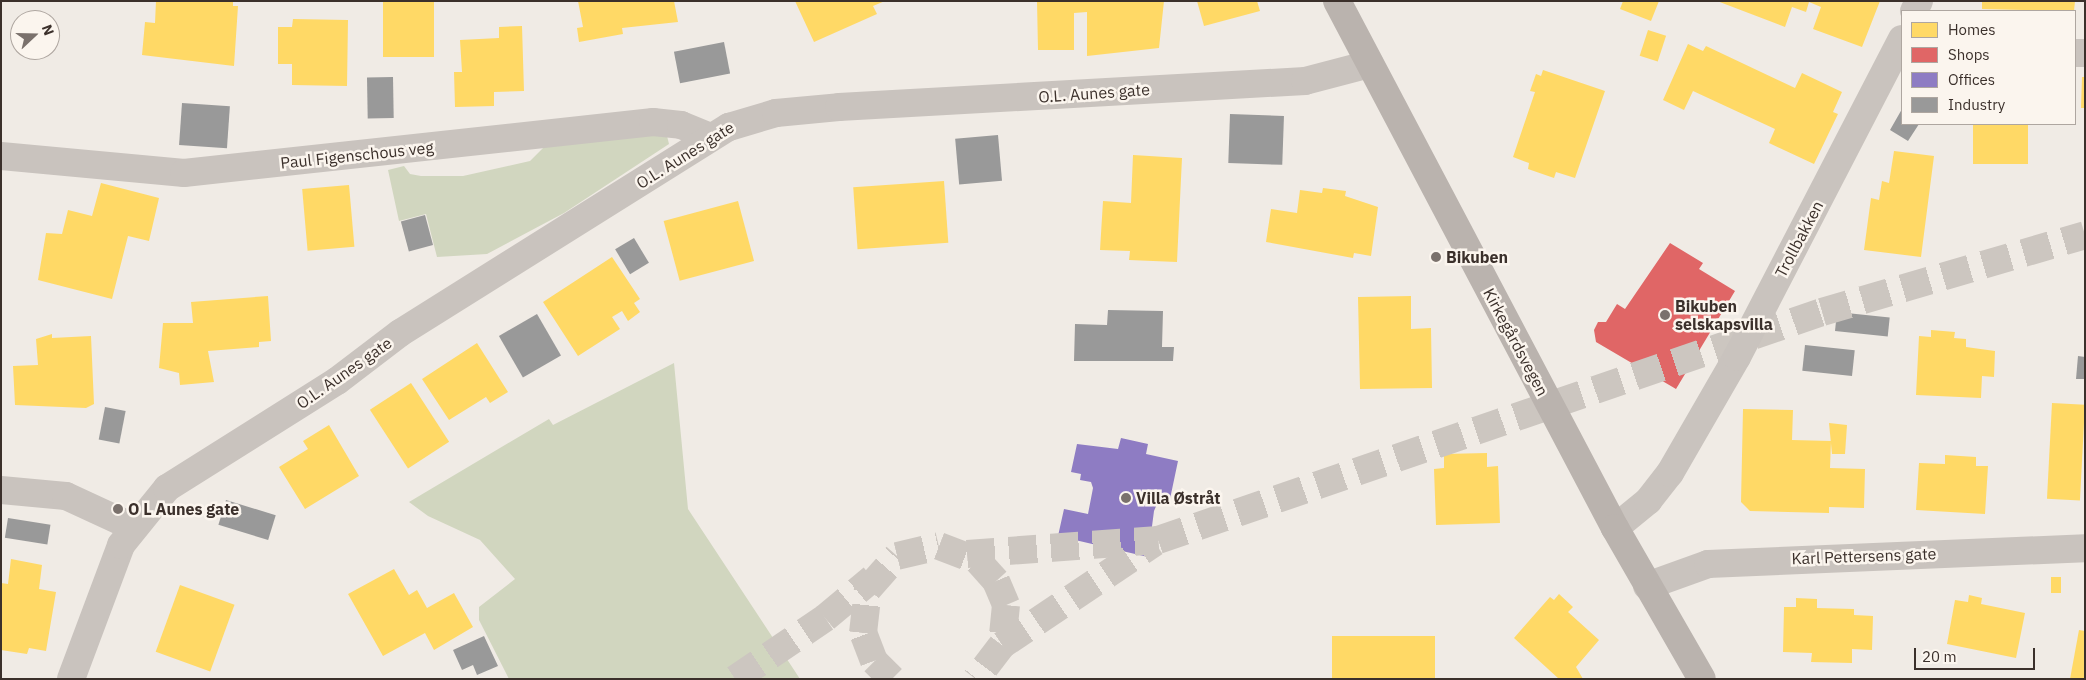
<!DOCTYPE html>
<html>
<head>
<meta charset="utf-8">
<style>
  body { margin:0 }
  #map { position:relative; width:2086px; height:680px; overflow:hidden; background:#f0ebe5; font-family:"IBM Plex Sans",sans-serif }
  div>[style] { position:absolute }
  .green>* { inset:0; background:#d1d6bf }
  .homes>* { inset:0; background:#ffd966; transform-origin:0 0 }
  .shops>* { inset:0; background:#e06666 }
  .offices>* { inset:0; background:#8e7cc3 }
  .industry>* { inset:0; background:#999; transform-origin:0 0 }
  .primary-tunnel>* { height:28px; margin-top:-14px; transform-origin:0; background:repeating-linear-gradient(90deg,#ccc6c0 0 28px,transparent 0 42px) }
  .street>* { height:28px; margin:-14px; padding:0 14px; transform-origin:14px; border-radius:14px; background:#c9c3be }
  .secondary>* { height:28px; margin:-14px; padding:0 14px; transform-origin:14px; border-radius:14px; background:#bab3ae }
  .dots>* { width:14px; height:14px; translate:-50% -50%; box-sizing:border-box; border:2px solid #fbf5ee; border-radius:50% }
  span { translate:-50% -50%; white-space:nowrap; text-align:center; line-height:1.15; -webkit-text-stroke:5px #fbf5ee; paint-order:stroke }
  .street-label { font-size:16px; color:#3b302b }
  .poi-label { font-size:16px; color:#3b302b; font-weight:700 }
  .left { translate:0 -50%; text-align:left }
  .frame { position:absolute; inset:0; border:2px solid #3b302b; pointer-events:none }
  .legend { position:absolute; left:1901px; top:10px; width:175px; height:115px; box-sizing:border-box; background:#fbf5ee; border:1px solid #aea6a0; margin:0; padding:6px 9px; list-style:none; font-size:15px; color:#3b302b }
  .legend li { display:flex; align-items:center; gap:10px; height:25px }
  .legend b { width:25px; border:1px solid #aea6a0 }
  .north { position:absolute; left:10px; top:10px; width:50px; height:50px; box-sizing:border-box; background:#fbf5ee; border:1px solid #aea6a0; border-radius:50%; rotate:69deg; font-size:14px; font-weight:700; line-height:20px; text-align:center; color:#3b302b }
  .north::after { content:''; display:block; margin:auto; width:18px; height:22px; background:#7a716c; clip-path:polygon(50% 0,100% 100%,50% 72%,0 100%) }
  .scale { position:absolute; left:1914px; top:648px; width:121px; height:22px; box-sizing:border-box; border:2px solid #3b302b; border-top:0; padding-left:6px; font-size:15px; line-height:18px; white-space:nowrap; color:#3b302b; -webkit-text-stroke:4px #fbf5ee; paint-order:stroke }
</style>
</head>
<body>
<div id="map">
  <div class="green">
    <i style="clip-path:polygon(628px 134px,667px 136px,669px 144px,564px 213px,487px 254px,437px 257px,426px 214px,399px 221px,388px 170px,404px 166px,410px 174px,421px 176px,463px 176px,530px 161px,545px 146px)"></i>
    <i style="clip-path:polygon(674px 363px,688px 509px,800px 679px,509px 679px,479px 620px,479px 607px,515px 579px,480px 540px,428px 516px,409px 502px,549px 419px,553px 425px)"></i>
  </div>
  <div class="homes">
    <i style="clip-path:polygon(156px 1px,233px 1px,233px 6px,238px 6px,234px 66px,142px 55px,145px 22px,155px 23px)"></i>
    <i style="left:383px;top:1px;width:51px;height:56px"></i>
    <i style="clip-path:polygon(578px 1px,674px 1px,678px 22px,622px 28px,623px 34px,579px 42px,577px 28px,583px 27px)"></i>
    <i style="clip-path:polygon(795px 1px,885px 1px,873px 6px,877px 14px,814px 42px)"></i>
    <i style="clip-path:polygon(1037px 1px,1164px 1px,1159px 48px,1087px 56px,1087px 12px,1074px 13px,1074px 50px,1038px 50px)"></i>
    <i style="clip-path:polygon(1197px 1px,1257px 1px,1260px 11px,1204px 26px)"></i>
    <i style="clip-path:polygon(1623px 1px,1659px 1px,1651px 21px,1620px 9px)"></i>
    <i style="clip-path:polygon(1717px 1px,1880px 1px,1862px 47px,1813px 29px,1821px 7px,1809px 2px,1806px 12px,1792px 7px,1785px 27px)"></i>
    <i style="clip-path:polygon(1982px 1px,2075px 1px,2074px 11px,1982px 9px)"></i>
    <i style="clip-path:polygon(293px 19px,348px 20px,347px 86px,292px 85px,292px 64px,278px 64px,278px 27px,292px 27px)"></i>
    <i style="clip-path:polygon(522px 26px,524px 91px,494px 92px,494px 106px,455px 107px,454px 72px,462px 72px,460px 40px,499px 38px,499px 27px)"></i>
    <i style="left:1648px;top:30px;width:19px;height:27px;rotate:18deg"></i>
    <i style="clip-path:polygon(1688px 44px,1703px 51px,1706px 46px,1795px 88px,1802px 73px,1842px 92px,1833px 112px,1838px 114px,1814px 164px,1769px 143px,1775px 129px,1693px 91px,1684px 110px,1663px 100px)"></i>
    <i style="clip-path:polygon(1543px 70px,1605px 91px,1575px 178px,1556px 172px,1554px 178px,1528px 169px,1529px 163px,1513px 157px,1535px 92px,1530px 91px,1536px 74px,1541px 76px)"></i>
    <i style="clip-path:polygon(2082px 77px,2085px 77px,2085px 108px,2081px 108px)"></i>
    <i style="left:1973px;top:124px;width:55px;height:40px"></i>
    <i style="clip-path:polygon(1894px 151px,1934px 156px,1921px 257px,1864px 250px,1871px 198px,1879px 200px,1882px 181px,1889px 183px)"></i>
    <i style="clip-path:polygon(1133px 155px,1182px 158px,1177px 262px,1129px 260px,1130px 251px,1100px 250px,1103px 201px,1131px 203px)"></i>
    <i style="left:944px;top:181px;width:62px;height:91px;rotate:86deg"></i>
    <i style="clip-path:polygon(101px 183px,159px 198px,149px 241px,128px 236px,112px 299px,38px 280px,46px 233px,62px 234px,68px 210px,92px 216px)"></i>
    <i style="left:349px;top:185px;width:62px;height:47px;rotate:85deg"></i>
    <i style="clip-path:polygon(1323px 188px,1346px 191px,1345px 196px,1378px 207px,1371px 256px,1354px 253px,1353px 258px,1266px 242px,1271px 209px,1297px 213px,1300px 190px,1322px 193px)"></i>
    <i style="left:738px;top:201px;width:62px;height:77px;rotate:75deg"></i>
    <i style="clip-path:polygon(612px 257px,640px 299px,634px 303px,640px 312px,628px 321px,622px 311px,612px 317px,620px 329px,578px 356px,543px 302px)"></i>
    <i style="clip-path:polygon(268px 296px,271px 341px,259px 342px,259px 347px,208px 351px,214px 382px,180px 385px,179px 373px,159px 368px,163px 323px,193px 323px,191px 302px)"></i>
    <i style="clip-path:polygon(1411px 296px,1411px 329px,1431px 328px,1432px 388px,1360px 389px,1358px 297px)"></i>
    <i style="clip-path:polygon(1931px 330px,1955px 332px,1954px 338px,1966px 339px,1966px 347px,1995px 351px,1994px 377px,1982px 376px,1981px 398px,1916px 395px,1919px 336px,1931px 337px)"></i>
    <i style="clip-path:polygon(52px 334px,52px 338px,91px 336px,94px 404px,86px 408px,15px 405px,13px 366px,38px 365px,36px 339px)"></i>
    <i style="clip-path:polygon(477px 343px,508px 392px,490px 403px,486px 397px,449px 420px,422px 379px)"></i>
    <i style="left:411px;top:383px;width:70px;height:49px;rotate:57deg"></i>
    <i style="left:2052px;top:403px;width:33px;height:96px;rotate:3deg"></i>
    <i style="clip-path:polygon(1743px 409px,1793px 410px,1792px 440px,1831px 441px,1830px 468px,1865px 469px,1864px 508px,1829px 507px,1829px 513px,1750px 511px,1741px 502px)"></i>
    <i style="clip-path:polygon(1829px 423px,1847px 425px,1845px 454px,1832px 454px)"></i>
    <i style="clip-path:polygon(329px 425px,359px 476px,305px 509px,279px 467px,308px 449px,303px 441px)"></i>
    <i style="clip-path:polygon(1487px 453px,1487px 467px,1498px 466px,1500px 523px,1436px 525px,1434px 469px,1444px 468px,1444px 454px)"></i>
    <i style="clip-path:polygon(1945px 455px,1976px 457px,1976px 466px,1988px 466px,1985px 514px,1916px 510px,1919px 463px,1945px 464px)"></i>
    <i style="clip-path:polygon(11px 559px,42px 565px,39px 589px,56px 592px,46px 651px,29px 648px,27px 654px,1px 650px,1px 583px,8px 584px)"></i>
    <i style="clip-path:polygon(394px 569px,409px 595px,417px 590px,427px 608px,454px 593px,473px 627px,434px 650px,425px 633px,383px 656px,348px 594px)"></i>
    <i style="left:2051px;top:577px;width:10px;height:16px"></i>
    <i style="left:180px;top:585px;width:58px;height:71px;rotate:20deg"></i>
    <i style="clip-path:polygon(1559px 594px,1573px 607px,1568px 612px,1599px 640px,1576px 667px,1583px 679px,1559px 679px,1514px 638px,1550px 597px,1554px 600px)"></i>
    <i style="clip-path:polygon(1969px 595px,1982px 598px,1981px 604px,2025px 613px,2016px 658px,1947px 644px,1955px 600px,1968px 602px)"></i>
    <i style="clip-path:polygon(1796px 598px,1817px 599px,1817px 608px,1854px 609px,1854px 615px,1873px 616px,1872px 650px,1852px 649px,1852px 663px,1811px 662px,1812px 653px,1783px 652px,1784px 607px,1796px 607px)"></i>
    <i style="clip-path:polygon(2079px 630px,2085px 631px,2085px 679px,2070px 679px)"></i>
    <i style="left:1332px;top:636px;width:103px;height:43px"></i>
  </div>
  <div class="shops">
    <i style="clip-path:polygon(1670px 243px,1703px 263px,1699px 269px,1735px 291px,1676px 389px,1596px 342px,1594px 330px,1598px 322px,1606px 322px,1617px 304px,1625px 309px)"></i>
  </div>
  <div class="offices">
    <i style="clip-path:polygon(1121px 438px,1148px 444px,1146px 454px,1178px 461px,1170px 499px,1160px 497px,1154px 511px,1148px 557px,1058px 536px,1064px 509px,1088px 514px,1093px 488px,1091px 482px,1080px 480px,1081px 474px,1071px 472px,1077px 444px,1118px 449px)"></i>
  </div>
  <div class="industry">
    <i style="left:724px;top:42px;width:32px;height:51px;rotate:79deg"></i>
    <i style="left:393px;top:77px;width:41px;height:26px;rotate:89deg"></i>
    <i style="left:182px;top:103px;width:48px;height:42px;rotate:4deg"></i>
    <i style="clip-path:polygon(1902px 109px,1902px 124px,1919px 124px,1908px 141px,1890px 130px)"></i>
    <i style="left:1230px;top:114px;width:54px;height:49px;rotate:2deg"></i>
    <i style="left:998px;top:135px;width:46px;height:43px;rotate:85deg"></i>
    <i style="left:425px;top:215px;width:31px;height:25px;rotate:75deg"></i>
    <i style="left:634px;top:238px;width:29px;height:22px;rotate:59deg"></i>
    <i style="clip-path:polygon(1108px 310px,1163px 311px,1162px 347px,1174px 347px,1173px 361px,1074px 361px,1075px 324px,1107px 325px)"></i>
    <i style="left:1837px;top:312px;width:53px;height:19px;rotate:6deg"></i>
    <i style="left:537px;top:314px;width:48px;height:44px;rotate:60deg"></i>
    <i style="left:1805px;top:345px;width:50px;height:26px;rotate:6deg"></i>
    <i style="clip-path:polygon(2078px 356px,2085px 357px,2085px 379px,2076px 379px)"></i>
    <i style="left:105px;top:407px;width:21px;height:33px;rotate:11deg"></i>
    <i style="left:226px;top:500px;width:52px;height:26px;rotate:17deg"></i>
    <i style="left:8px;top:518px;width:43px;height:20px;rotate:9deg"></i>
    <i style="clip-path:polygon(484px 636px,498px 666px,477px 675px,473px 665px,462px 670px,453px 650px)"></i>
  </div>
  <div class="primary-tunnel">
    <i style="left:967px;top:554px;width:192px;rotate:-4.2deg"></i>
    <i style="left:1158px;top:540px;width:702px;rotate:-18.95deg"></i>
    <i style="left:1822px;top:312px;width:274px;rotate:-16.3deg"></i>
    <i style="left:1002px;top:645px;width:184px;rotate:-33.9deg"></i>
    <i style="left:735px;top:679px;width:109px;rotate:-34.1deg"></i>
    <i style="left:825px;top:618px;width:62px;rotate:-39.8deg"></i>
    <i style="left:892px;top:679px;width:25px;rotate:-135deg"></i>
    <i style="left:874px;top:661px;width:30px;rotate:-111deg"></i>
    <i style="left:863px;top:633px;width:44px;rotate:-83.5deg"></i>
    <i style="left:868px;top:589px;width:44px;rotate:-48.7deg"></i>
    <i style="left:897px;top:556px;width:43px;rotate:-13.4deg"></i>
    <i style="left:939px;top:546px;width:42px;rotate:21deg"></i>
    <i style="left:978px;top:561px;width:27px;rotate:48deg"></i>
    <i style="left:996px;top:581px;width:26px;rotate:67deg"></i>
    <i style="left:1006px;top:605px;width:40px;rotate:95.7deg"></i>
    <i style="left:1002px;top:645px;width:43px;rotate:127.4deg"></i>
  </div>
  <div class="street">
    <i style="left:1914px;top:11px;width:11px;rotate:-63deg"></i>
    <i style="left:2075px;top:53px;width:10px"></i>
    <i style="left:1px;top:156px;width:184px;rotate:5.3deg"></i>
    <i style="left:184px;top:173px;width:472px;rotate:-6.2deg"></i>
    <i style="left:653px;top:122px;width:28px;rotate:6deg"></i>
    <i style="left:681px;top:125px;width:31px;rotate:22deg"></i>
    <i style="left:1px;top:490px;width:65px;rotate:5.3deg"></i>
    <i style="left:66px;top:496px;width:74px;rotate:24.8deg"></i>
    <i style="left:1615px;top:528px;width:43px;rotate:-39.3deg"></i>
    <i style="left:1648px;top:501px;width:36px;rotate:-52deg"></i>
    <i style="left:1670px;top:473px;width:134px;rotate:-60deg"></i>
    <i style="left:1737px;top:357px;width:358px;rotate:-62.6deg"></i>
    <i style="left:1647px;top:586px;width:65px;rotate:-19.8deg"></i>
    <i style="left:1708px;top:564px;width:377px;rotate:-2.4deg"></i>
    <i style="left:71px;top:679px;width:143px;rotate:-69.5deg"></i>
    <i style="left:121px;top:545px;width:73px;rotate:-51.1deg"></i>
    <i style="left:167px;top:488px;width:201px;rotate:-32.2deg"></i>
    <i style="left:337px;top:381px;width:79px;rotate:-37.3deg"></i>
    <i style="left:400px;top:333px;width:388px;rotate:-32.1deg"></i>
    <i style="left:729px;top:127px;width:49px;rotate:-16.6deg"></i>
    <i style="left:776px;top:113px;width:63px;rotate:-5.4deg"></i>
    <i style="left:839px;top:107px;width:467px;rotate:-3.2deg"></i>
    <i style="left:1305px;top:81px;width:67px;rotate:-14.7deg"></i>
  </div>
  <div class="secondary">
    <i style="left:1337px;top:1px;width:596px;rotate:62.19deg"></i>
    <i style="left:1615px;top:528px;width:174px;rotate:60.1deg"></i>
  </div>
  <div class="dots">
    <i style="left:1436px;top:257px;background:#7a716c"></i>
    <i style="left:1665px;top:315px;background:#7a716c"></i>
    <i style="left:1126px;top:498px;background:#7a716c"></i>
    <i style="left:118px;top:509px;background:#7a716c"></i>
  </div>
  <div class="street-label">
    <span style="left:1094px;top:93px;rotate:-4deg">O.L. Aunes gate</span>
    <span style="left:357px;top:155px;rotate:-6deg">Paul Figenschous veg</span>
    <span style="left:685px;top:155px;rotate:-32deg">O.L. Aunes gate</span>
    <span style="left:1799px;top:239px;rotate:-62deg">Trollbakken</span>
    <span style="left:1516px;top:342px;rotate:62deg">Kirkegårdsvegen</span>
    <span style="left:344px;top:373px;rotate:-35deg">O.L. Aunes gate</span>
    <span style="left:1864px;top:556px;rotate:-2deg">Karl Pettersens gate</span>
  </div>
  <div class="poi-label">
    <span class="left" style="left:1446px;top:257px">Bikuben</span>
    <span class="left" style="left:1675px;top:315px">Bikuben<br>selskapsvilla</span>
    <span class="left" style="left:1136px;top:498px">Villa Østråt</span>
    <span class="left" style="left:128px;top:509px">O L Aunes gate</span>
  </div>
  <div class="frame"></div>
  <ul class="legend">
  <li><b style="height:14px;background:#ffd966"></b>Homes</li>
  <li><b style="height:14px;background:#e06666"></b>Shops</li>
  <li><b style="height:14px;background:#8e7cc3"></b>Offices</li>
  <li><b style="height:14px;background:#999"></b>Industry</li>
  </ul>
  <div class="north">N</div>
  <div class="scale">20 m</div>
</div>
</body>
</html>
